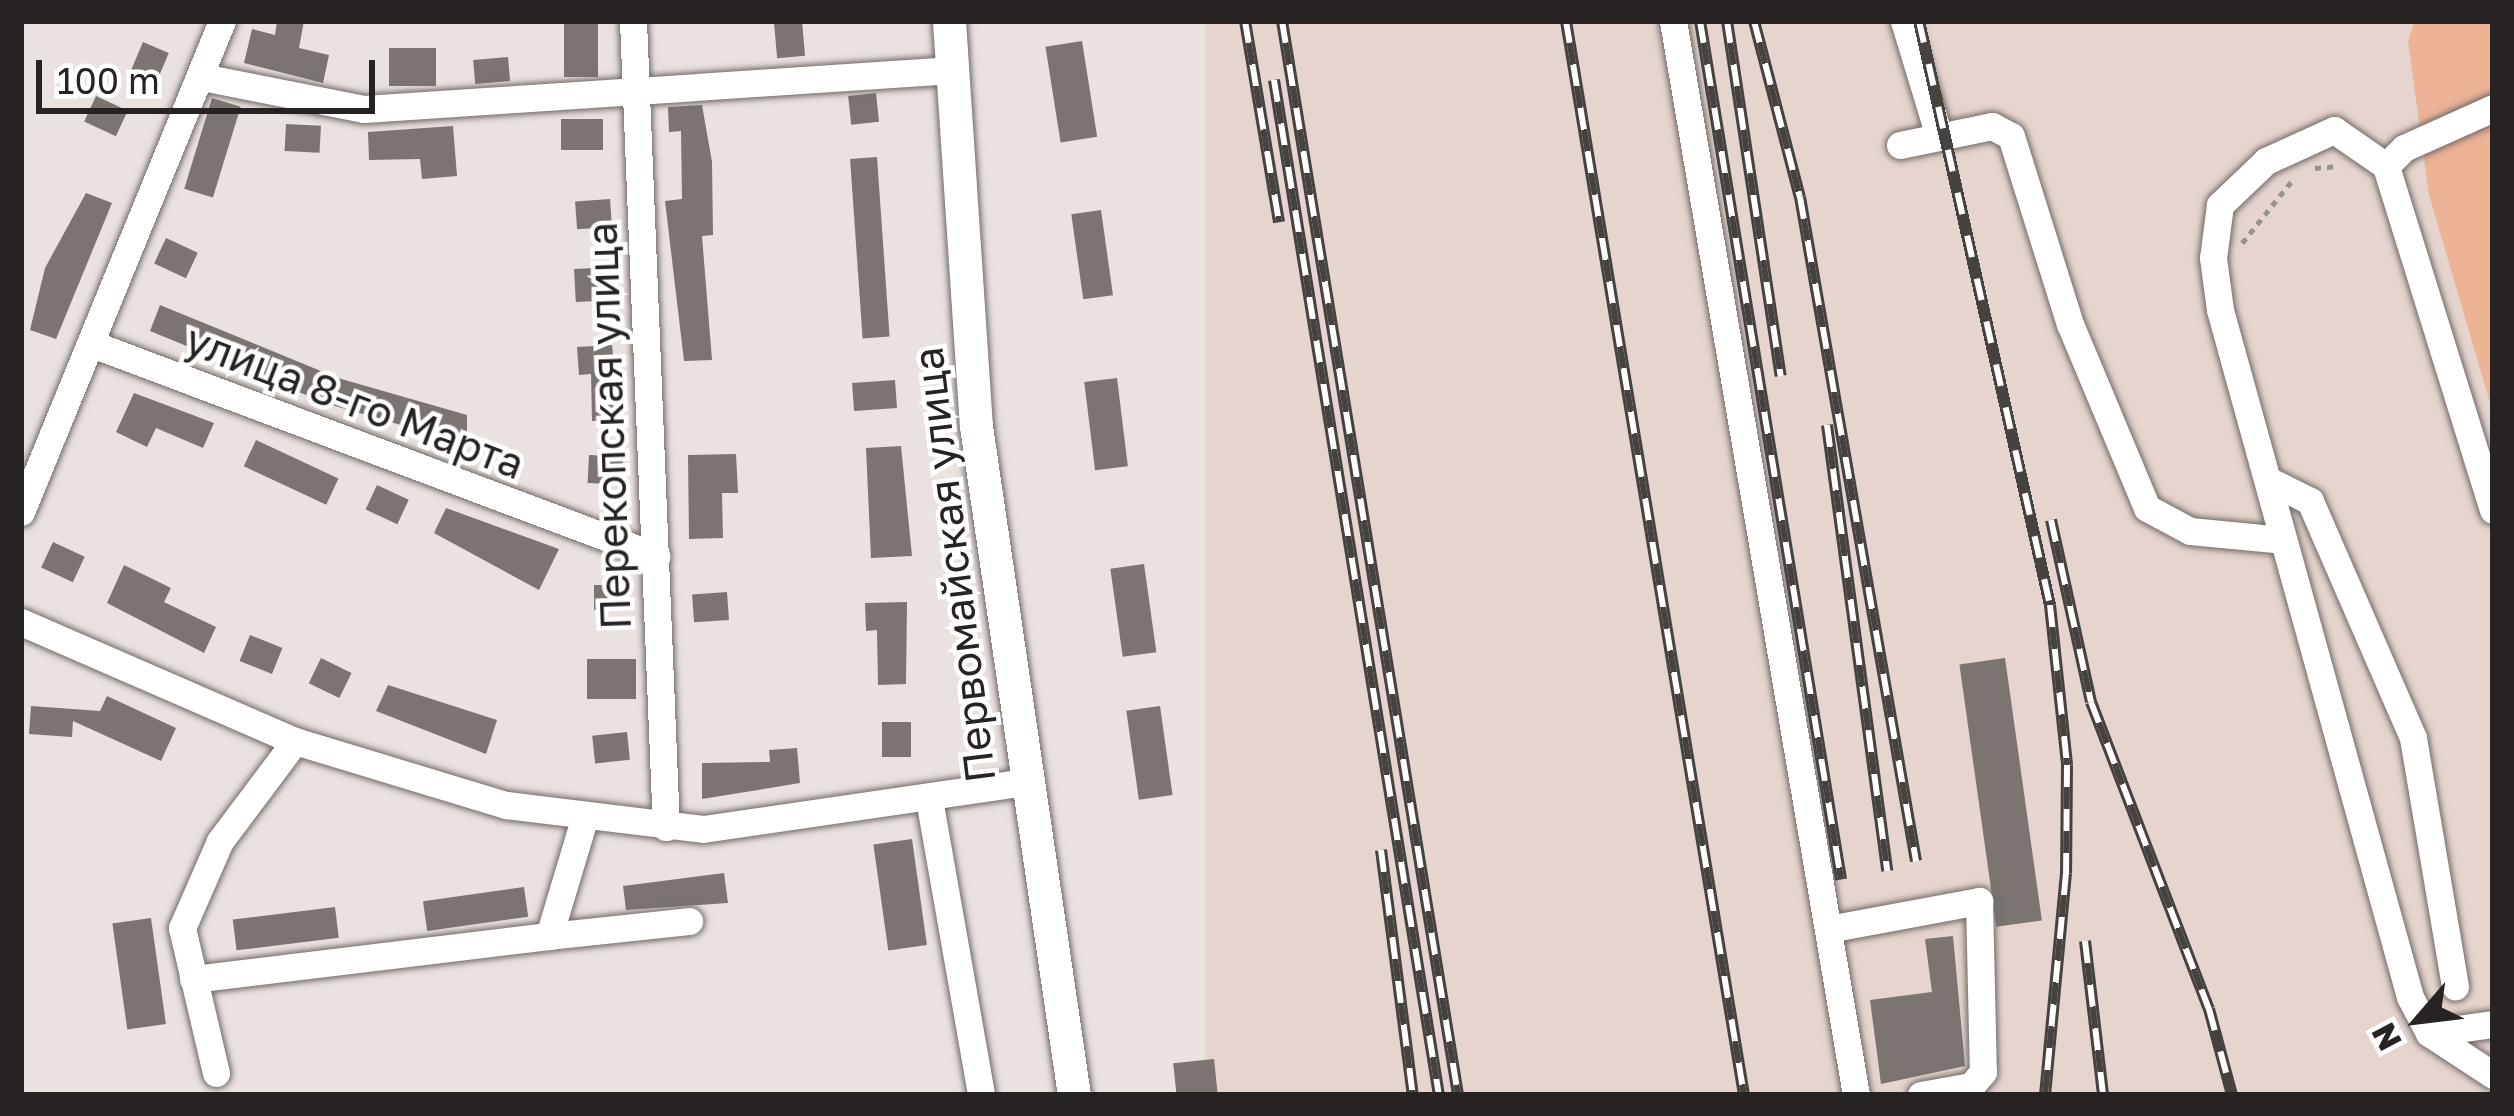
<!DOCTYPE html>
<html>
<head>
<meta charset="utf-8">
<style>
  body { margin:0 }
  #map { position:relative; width:2514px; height:1116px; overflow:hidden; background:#eae2de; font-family:"Golos Text",sans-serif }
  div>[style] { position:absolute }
  .built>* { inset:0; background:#e5d5ce; transform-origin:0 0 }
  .green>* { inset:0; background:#edb397 }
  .building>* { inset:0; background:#7b7470; transform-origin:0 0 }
  .path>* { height:4.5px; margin-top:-2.25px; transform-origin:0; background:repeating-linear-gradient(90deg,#98928f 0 6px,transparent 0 12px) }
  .roads { filter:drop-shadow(0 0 3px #716a67) drop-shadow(0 0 3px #716a67) }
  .minor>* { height:27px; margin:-13.5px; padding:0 13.5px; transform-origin:13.5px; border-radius:13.5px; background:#fff }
  .major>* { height:33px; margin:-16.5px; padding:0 16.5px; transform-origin:16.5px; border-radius:16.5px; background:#fff }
  .rail>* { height:12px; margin-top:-6px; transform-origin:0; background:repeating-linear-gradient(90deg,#fff 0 22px,#464240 0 44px); box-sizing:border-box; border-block:3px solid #464240 }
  span { translate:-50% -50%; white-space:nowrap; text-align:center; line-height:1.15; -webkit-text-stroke:9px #fff; paint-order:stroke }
  .street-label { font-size:42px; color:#262322 }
  .frame { position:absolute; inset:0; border:24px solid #262322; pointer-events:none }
  .north { position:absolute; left:2358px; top:960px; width:120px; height:120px; -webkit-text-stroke:9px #fff; paint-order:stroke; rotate:242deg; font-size:33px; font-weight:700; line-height:48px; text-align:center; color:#262322 }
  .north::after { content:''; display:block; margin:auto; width:42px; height:54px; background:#262322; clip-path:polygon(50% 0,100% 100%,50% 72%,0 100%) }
  .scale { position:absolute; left:36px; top:60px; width:339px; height:54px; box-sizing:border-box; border:6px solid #262322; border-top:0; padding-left:15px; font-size:36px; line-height:42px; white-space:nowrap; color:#262322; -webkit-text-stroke:9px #fff; paint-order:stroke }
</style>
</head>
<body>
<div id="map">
  <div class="built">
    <i style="left:1205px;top:21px;width:1288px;height:1084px"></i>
  </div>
  <div class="green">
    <i style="clip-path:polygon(2415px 21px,2493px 21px,2493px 413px,2429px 195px,2408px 41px)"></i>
  </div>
  <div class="building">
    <i style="clip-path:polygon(277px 21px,304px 21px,299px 48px,329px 55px,323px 83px,244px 63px,252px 29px,275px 35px)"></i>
    <i style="left:564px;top:21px;width:34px;height:56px"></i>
    <i style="left:802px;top:21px;width:35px;height:28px;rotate:85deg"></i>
    <i style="left:1082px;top:41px;width:97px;height:37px;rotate:81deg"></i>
    <i style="left:143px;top:42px;width:28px;height:35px;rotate:23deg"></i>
    <i style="left:389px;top:48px;width:47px;height:38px"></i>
    <i style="left:508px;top:57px;width:24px;height:35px;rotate:85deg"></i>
    <i style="left:876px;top:93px;width:29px;height:28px;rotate:84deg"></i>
    <i style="left:96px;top:96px;width:35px;height:28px;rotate:25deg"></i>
    <i style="left:212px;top:98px;width:30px;height:95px;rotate:17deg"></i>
    <i style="clip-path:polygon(702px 105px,712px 162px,713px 235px,702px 236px,712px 360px,684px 361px,665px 201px,682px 199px,681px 131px,669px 132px,668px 107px)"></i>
    <i style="left:603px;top:119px;width:31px;height:42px;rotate:90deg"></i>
    <i style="left:286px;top:124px;width:35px;height:27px;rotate:3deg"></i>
    <i style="clip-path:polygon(453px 126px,457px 176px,422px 179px,420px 159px,369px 160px,368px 132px)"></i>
    <i style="left:877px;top:157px;width:180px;height:27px;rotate:86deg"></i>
    <i style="clip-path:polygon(86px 193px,112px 203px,56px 339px,30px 330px,45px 268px)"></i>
    <i style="left:610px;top:199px;width:28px;height:35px;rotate:86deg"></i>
    <i style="left:1101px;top:210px;width:86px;height:30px;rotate:82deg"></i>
    <i style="left:166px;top:238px;width:35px;height:28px;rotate:25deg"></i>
    <i style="left:614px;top:267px;width:33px;height:40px;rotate:87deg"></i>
    <i style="clip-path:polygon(160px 305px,338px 378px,467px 415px,467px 444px,328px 404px,150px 331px)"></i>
    <i style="clip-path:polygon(612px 345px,620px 420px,592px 421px,591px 374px,579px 375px,577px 347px)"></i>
    <i style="left:1117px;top:378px;width:89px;height:33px;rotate:83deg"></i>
    <i style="left:895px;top:380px;width:28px;height:43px;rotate:86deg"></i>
    <i style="clip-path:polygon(134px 393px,214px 423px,203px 448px,156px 428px,147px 447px,116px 432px)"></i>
    <i style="left:256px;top:440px;width:91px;height:29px;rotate:25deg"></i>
    <i style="clip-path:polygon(901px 446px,912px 556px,871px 558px,866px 448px)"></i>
    <i style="clip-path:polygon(736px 454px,738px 493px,722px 493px,723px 538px,689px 539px,688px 455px)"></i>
    <i style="left:589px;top:455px;width:34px;height:28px;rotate:3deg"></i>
    <i style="left:377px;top:485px;width:35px;height:27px;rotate:25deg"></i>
    <i style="clip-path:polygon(446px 508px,559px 549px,539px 590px,434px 533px)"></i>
    <i style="left:53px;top:542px;width:35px;height:28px;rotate:25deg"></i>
    <i style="left:1144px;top:564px;width:89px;height:34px;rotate:82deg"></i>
    <i style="clip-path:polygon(124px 565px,171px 588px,164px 602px,216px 627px,204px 653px,107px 603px)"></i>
    <i style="left:625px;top:585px;width:25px;height:31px;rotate:90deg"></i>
    <i style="left:727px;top:592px;width:28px;height:35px;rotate:86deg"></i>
    <i style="clip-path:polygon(907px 602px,906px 684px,878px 685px,877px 630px,866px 631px,865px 603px)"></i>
    <i style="left:250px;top:635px;width:35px;height:28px;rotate:22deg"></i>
    <i style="left:321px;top:658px;width:34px;height:28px;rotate:26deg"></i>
    <i style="left:2005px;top:658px;width:265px;height:46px;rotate:82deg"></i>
    <i style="left:587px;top:659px;width:49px;height:40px"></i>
    <i style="clip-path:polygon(388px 685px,497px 720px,486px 754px,376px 711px)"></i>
    <i style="clip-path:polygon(107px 696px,176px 728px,161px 761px,73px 721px,72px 737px,29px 734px,31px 706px,100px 711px)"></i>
    <i style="left:1160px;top:706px;width:90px;height:34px;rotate:82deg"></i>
    <i style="left:911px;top:722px;width:35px;height:29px;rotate:90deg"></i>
    <i style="left:627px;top:732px;width:28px;height:35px;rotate:84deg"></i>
    <i style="clip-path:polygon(797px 748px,800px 783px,702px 799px,702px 763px,770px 762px,769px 750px)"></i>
    <i style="left:912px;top:839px;width:107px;height:39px;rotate:82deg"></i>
    <i style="clip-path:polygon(724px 873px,728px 903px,626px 910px,623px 886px)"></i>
    <i style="left:524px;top:887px;width:30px;height:102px;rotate:82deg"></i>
    <i style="left:335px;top:907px;width:31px;height:103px;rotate:83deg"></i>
    <i style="left:151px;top:918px;width:107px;height:39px;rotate:82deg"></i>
    <i style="clip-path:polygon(1953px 936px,1965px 1066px,1881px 1084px,1870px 1000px,1932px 992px,1925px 939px)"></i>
    <i style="left:1214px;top:1059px;width:36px;height:41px;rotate:84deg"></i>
  </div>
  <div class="path">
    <i style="left:2315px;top:168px;width:24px;rotate:-5deg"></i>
    <i style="left:2242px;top:243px;width:83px;rotate:-51.3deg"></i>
  </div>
  <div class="roads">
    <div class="minor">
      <i style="left:633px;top:21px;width:807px;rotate:87.66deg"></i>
      <i style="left:1673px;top:21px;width:1089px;rotate:80.33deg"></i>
      <i style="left:1904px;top:21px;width:120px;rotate:73.1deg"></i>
      <i style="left:202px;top:77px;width:165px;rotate:11.2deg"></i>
      <i style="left:364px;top:109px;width:590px;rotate:-3.79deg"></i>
      <i style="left:1900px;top:145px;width:94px;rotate:-11.7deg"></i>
      <i style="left:1992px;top:126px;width:21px;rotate:28deg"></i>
      <i style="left:2011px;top:136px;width:197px;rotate:72.6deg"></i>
      <i style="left:2070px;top:324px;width:199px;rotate:67.3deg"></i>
      <i style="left:2147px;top:508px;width:49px;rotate:28.1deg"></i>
      <i style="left:2190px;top:531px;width:93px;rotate:5.5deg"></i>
      <i style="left:2386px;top:166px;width:25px;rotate:-45deg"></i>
      <i style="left:2404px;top:148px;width:98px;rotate:-24.2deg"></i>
      <i style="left:92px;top:344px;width:603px;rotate:20.6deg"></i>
      <i style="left:2270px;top:481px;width:45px;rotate:26.6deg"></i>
      <i style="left:2310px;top:501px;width:258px;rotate:66.5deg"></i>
      <i style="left:2413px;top:738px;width:252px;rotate:80.4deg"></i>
      <i style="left:2493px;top:510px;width:360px;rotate:-107.3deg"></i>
      <i style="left:2386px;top:166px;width:63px;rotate:-145.3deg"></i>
      <i style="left:2334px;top:130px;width:75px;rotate:155.5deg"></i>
      <i style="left:2266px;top:161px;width:64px;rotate:136.3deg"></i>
      <i style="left:2220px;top:205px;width:53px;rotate:97.5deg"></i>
      <i style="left:2213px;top:258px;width:52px;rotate:82.3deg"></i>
      <i style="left:2220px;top:310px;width:713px;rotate:74.54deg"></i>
      <i style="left:2410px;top:997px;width:41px;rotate:62.2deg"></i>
      <i style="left:2429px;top:1033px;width:77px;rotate:33.3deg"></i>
      <i style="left:21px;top:512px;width:531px;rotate:-67.74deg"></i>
      <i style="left:21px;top:622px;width:299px;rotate:23.5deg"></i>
      <i style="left:295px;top:741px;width:220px;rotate:16.9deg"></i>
      <i style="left:506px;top:805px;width:198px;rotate:6.9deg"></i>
      <i style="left:703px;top:829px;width:324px;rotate:-8.3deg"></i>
      <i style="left:929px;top:799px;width:301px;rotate:80deg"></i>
      <i style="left:1828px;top:929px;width:154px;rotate:-10.5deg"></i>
      <i style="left:1979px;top:901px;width:171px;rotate:88.7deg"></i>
      <i style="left:1983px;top:1072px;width:18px;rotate:131deg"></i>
      <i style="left:1971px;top:1086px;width:51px;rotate:169.8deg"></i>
      <i style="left:549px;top:936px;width:141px;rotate:-6.1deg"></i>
      <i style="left:193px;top:979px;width:359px;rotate:-6.9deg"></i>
      <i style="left:549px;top:936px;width:125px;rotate:-73.3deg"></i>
      <i style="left:2429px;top:1033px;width:65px;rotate:-8deg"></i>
      <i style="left:216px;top:1073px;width:149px;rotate:-103.2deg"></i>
      <i style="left:182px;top:928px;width:95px;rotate:-66.4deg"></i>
      <i style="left:220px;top:841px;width:125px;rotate:-53.1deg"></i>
    </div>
    <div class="major">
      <i style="left:949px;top:21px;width:406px;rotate:86.2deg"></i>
      <i style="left:976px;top:426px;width:676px;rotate:81.67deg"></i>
    </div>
  </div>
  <div class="rail">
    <i style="left:1245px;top:21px;width:204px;rotate:80.4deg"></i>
    <i style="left:1282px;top:21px;width:1088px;rotate:80.69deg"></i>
    <i style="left:1566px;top:21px;width:1089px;rotate:80.59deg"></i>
    <i style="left:1700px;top:21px;width:870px;rotate:80.67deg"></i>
    <i style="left:1727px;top:21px;width:359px;rotate:81.4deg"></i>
    <i style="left:1754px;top:21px;width:182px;rotate:75.4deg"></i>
    <i style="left:1800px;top:197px;width:674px;rotate:80.09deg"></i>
    <i style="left:1919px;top:21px;width:599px;rotate:77.36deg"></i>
    <i style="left:2050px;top:605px;width:161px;rotate:83.9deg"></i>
    <i style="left:2067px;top:765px;width:108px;rotate:90.5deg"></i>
    <i style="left:2066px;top:873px;width:223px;rotate:95.4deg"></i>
    <i style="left:1274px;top:80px;width:1028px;rotate:80.77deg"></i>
    <i style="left:1827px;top:425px;width:450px;rotate:82.3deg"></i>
    <i style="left:2051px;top:520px;width:186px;rotate:77.6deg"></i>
    <i style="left:2091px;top:702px;width:329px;rotate:69deg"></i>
    <i style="left:2209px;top:1009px;width:89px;rotate:75deg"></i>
    <i style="left:1381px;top:850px;width:247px;rotate:82.6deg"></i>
    <i style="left:2085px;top:941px;width:155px;rotate:83.3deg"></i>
  </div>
  <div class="street-label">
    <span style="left:355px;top:401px;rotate:21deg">улица 8-го Марта</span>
    <span style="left:608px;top:426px;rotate:-92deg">Перекопская улица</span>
    <span style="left:953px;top:565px;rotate:-97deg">Первомайская улица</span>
  </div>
  <div class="frame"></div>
  <div class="north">N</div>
  <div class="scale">100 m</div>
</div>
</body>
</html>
